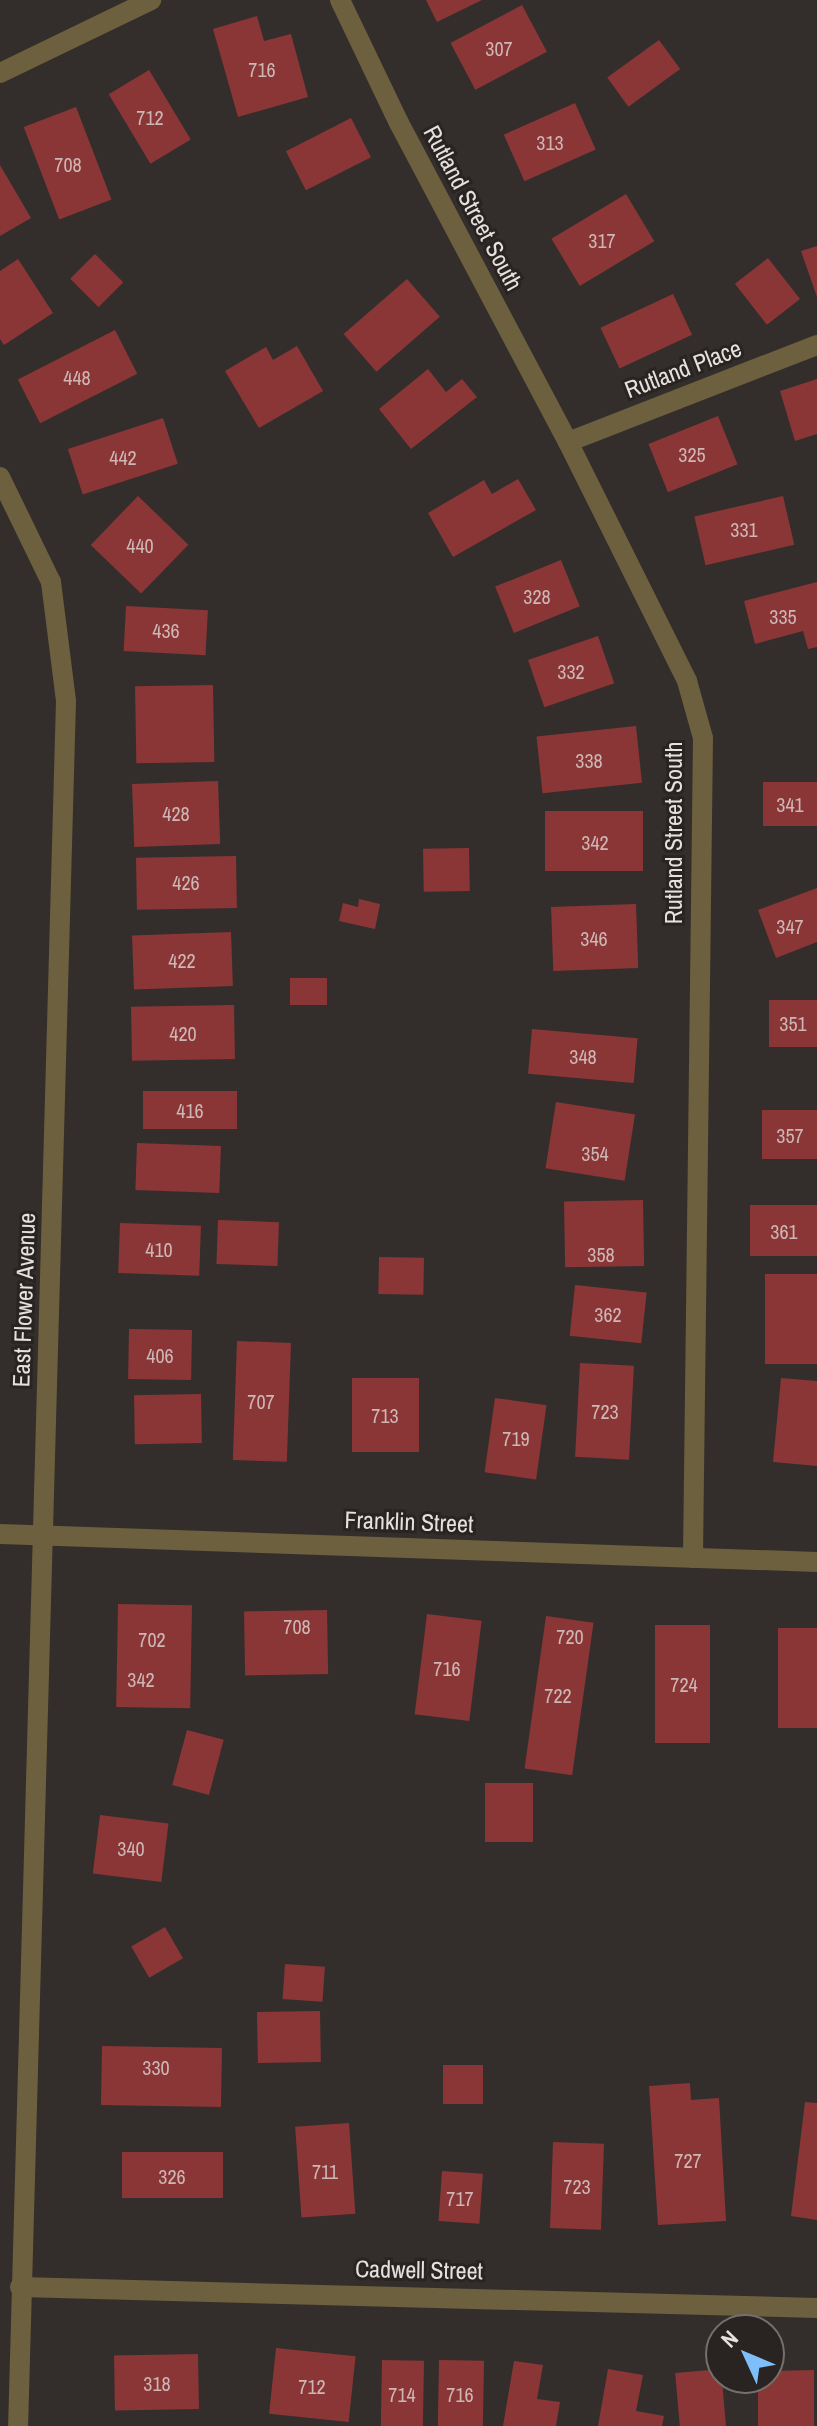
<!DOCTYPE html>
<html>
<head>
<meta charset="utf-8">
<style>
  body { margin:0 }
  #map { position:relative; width:817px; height:2426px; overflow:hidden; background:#332e2b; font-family:"Archivo Narrow",sans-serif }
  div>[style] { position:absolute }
  .building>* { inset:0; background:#8a3636; transform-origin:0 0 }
  .minor>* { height:20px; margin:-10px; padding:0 10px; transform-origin:10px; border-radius:10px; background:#6d603e }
  .tertiary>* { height:20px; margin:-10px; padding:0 10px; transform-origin:10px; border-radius:10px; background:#6d603e }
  span { translate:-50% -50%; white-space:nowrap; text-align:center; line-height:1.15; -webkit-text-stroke:6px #292421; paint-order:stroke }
  .number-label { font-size:20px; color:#ceb6b5 }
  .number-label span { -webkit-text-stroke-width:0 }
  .street-label { font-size:24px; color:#e4e1df }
  .north { position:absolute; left:705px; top:2314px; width:80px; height:80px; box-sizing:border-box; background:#292421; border:2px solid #74706d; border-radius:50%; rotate:314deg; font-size:22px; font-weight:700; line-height:32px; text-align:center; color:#e4e1df }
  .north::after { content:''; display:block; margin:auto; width:28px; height:36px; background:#7ebef9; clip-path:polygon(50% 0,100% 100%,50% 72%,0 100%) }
</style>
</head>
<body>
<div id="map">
  <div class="building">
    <i style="clip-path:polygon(426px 0,482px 0,437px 22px)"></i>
    <i style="left:522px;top:5px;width:53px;height:81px;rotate:62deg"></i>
    <i style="clip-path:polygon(257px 16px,264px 41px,291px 34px,308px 97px,238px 117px,213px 29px)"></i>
    <i style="left:659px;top:40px;width:36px;height:64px;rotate:54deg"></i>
    <i style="left:149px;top:70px;width:81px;height:47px;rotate:59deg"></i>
    <i style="left:575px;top:103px;width:51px;height:78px;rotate:66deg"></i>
    <i style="left:76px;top:107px;width:99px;height:56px;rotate:69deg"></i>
    <i style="left:351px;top:118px;width:44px;height:73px;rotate:63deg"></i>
    <i style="clip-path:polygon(0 165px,31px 218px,0 236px)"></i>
    <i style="left:626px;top:194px;width:55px;height:87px;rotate:59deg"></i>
    <i style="clip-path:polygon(817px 246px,817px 297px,801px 251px)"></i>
    <i style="left:95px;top:254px;width:40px;height:35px;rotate:45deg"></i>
    <i style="left:768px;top:258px;width:52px;height:42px;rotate:52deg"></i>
    <i style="clip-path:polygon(18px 259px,53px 313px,4px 345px,0 339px,0 271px)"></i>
    <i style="left:407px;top:279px;width:50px;height:84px;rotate:49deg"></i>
    <i style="left:673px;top:294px;width:45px;height:80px;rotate:65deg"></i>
    <i style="left:115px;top:330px;width:49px;height:109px;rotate:63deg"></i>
    <i style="clip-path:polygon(297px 346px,323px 391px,259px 428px,225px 371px,266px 347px,273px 360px)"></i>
    <i style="clip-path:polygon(428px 369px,446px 392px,462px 379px,477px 397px,411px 449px,379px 409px)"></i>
    <i style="clip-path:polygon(817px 379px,817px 434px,795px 441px,780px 391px)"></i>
    <i style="left:718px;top:416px;width:52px;height:75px;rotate:68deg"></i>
    <i style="left:163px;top:418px;width:48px;height:100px;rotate:72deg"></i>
    <i style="clip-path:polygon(518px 479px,536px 510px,453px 557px,428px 513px,484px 480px,492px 494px)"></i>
    <i style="left:138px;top:496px;width:70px;height:68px;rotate:44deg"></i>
    <i style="left:783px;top:496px;width:50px;height:91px;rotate:77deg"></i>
    <i style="left:561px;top:560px;width:50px;height:71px;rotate:68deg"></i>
    <i style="clip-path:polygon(817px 582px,817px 647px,808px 649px,803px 631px,755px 644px,744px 601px)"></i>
    <i style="left:126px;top:606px;width:82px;height:45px;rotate:3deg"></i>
    <i style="left:598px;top:636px;width:50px;height:74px;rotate:71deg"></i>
    <i style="left:213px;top:685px;width:77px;height:78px;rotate:89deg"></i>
    <i style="left:636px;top:726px;width:57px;height:100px;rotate:84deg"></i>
    <i style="left:218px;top:781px;width:63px;height:86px;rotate:88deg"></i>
    <i style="left:817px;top:782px;width:44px;height:54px;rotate:90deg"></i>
    <i style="left:643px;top:811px;width:60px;height:98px;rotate:90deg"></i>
    <i style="left:469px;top:848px;width:43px;height:46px;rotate:89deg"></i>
    <i style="left:236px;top:856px;width:52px;height:100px;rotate:89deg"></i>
    <i style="clip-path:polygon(817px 888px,817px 942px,776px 958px,758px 910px)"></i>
    <i style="clip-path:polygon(359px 899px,380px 904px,375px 929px,339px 921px,343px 903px,358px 907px)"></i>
    <i style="left:636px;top:904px;width:64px;height:85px;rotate:88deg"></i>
    <i style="left:231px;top:932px;width:54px;height:99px;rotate:88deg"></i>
    <i style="left:327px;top:978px;width:27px;height:37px;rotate:90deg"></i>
    <i style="left:769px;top:1000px;width:48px;height:47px"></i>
    <i style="left:234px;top:1005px;width:54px;height:103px;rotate:89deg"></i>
    <i style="left:532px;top:1029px;width:106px;height:45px;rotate:5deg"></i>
    <i style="left:237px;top:1091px;width:38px;height:94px;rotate:90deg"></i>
    <i style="left:556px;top:1102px;width:80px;height:67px;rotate:9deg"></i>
    <i style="left:817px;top:1110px;width:49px;height:55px;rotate:90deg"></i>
    <i style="left:137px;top:1143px;width:84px;height:47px;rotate:2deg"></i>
    <i style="left:643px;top:1200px;width:66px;height:79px;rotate:89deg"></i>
    <i style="left:817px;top:1205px;width:51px;height:67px;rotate:90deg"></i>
    <i style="left:218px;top:1220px;width:61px;height:44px;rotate:2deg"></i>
    <i style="left:120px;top:1223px;width:81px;height:50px;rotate:2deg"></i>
    <i style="left:379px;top:1257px;width:45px;height:37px;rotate:1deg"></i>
    <i style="left:817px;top:1274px;width:90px;height:52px;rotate:90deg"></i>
    <i style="left:575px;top:1285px;width:72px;height:51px;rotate:6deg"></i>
    <i style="left:129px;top:1329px;width:63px;height:50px;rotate:1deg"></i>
    <i style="left:237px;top:1341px;width:54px;height:119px;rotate:2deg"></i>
    <i style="left:580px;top:1363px;width:54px;height:94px;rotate:3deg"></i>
    <i style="left:352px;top:1378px;width:67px;height:74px"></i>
    <i style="clip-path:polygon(781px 1378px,817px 1381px,817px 1466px,773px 1462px)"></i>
    <i style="left:201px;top:1394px;width:49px;height:67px;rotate:89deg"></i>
    <i style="left:495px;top:1398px;width:52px;height:75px;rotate:8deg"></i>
    <i style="left:118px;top:1604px;width:74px;height:103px;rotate:1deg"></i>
    <i style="left:327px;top:1610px;width:64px;height:83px;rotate:89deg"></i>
    <i style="left:427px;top:1614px;width:55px;height:101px;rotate:7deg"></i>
    <i style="left:546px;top:1616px;width:48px;height:154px;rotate:8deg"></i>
    <i style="left:655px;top:1625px;width:55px;height:118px"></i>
    <i style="left:778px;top:1628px;width:39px;height:100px"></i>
    <i style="left:187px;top:1730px;width:38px;height:57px;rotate:15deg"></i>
    <i style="left:485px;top:1783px;width:48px;height:59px"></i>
    <i style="left:100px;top:1815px;width:69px;height:59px;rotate:7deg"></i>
    <i style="left:165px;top:1927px;width:36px;height:39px;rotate:60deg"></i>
    <i style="left:285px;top:1964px;width:40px;height:35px;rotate:4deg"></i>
    <i style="left:320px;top:2011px;width:51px;height:63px;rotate:89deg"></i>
    <i style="left:102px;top:2046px;width:120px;height:59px;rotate:1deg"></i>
    <i style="left:443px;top:2065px;width:40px;height:39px"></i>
    <i style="clip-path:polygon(690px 2083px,691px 2100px,719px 2098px,726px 2221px,658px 2225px,649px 2086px)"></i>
    <i style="clip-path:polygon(805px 2102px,817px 2103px,817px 2220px,791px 2216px)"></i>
    <i style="left:349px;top:2123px;width:91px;height:54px;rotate:86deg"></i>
    <i style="left:553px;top:2142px;width:51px;height:86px;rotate:2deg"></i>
    <i style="left:223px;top:2152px;width:46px;height:101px;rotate:90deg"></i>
    <i style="left:442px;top:2171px;width:41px;height:50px;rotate:4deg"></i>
    <i style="left:276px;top:2348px;width:80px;height:66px;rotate:6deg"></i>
    <i style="left:198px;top:2354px;width:55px;height:84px;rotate:89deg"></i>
    <i style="left:382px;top:2360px;width:42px;height:66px;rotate:1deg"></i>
    <i style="left:439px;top:2360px;width:45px;height:66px;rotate:1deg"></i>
    <i style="clip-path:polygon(514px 2361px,543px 2365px,537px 2399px,560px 2402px,556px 2426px,503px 2426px)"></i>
    <i style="clip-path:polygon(608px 2369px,643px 2375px,636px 2411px,664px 2416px,662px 2426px,598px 2426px)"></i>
    <i style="left:721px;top:2369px;width:57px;height:46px;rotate:85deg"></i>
    <i style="clip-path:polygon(814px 2370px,814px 2426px,758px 2426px,758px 2378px,769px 2378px,769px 2371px)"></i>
  </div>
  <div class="minor">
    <i style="left:340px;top:0;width:136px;rotate:64.4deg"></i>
    <i style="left:399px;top:123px;width:361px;rotate:62.1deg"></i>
    <i style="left:568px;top:442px;width:267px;rotate:63.5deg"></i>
    <i style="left:687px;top:681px;width:59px;rotate:74.3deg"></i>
    <i style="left:703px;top:738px;width:820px;rotate:90.7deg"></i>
    <i style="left:0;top:73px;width:168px;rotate:-25.8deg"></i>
    <i style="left:568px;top:442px;width:267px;rotate:-21.3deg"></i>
    <i style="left:0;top:477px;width:117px;rotate:64.1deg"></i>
    <i style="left:51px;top:582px;width:120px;rotate:82.8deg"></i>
    <i style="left:66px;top:701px;width:1726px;rotate:91.59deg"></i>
    <i style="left:20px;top:2287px;width:797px;rotate:1.51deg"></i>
  </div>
  <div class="tertiary">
    <i style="left:0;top:1534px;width:817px;rotate:1.96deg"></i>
  </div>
  <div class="number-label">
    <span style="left:499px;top:48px">307</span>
    <span style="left:262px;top:69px">716</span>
    <span style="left:150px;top:117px">712</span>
    <span style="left:550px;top:142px">313</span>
    <span style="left:68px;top:164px">708</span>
    <span style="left:602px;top:240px">317</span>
    <span style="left:77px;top:377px">448</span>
    <span style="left:692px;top:454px">325</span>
    <span style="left:123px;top:457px">442</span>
    <span style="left:744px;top:529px">331</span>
    <span style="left:140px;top:545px">440</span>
    <span style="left:537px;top:596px">328</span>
    <span style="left:783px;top:616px">335</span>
    <span style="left:166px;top:630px">436</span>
    <span style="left:571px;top:671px">332</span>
    <span style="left:589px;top:760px">338</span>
    <span style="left:790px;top:804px">341</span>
    <span style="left:176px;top:813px">428</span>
    <span style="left:595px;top:842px">342</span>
    <span style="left:186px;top:882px">426</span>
    <span style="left:790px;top:926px">347</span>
    <span style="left:594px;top:938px">346</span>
    <span style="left:182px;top:960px">422</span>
    <span style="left:793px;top:1023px">351</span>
    <span style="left:183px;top:1033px">420</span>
    <span style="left:583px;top:1056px">348</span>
    <span style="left:190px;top:1110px">416</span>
    <span style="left:790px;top:1135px">357</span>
    <span style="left:595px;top:1153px">354</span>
    <span style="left:784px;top:1231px">361</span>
    <span style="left:159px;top:1249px">410</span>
    <span style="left:601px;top:1254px">358</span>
    <span style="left:608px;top:1314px">362</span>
    <span style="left:160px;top:1355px">406</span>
    <span style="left:261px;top:1401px">707</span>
    <span style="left:605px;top:1411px">723</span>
    <span style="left:385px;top:1415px">713</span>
    <span style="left:516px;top:1438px">719</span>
    <span style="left:297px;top:1626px">708</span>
    <span style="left:570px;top:1636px">720</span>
    <span style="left:152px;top:1639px">702</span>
    <span style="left:447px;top:1668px">716</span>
    <span style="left:141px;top:1679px">342</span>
    <span style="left:684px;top:1684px">724</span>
    <span style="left:558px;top:1695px">722</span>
    <span style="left:131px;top:1848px">340</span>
    <span style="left:156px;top:2067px">330</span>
    <span style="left:688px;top:2160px">727</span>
    <span style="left:325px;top:2171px">711</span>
    <span style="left:172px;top:2176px">326</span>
    <span style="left:577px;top:2186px">723</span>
    <span style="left:460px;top:2198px">717</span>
    <span style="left:157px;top:2383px">318</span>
    <span style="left:312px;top:2386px">712</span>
    <span style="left:402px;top:2394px">714</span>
    <span style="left:460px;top:2394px">716</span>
  </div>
  <div class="street-label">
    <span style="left:473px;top:208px;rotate:62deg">Rutland Street South</span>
    <span style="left:683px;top:369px;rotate:-21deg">Rutland Place</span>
    <span style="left:674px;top:833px;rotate:-90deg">Rutland Street South</span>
    <span style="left:24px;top:1300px;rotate:-88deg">East Flower Avenue</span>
    <span style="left:409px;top:1522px;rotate:2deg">Franklin Street</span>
    <span style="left:419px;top:2270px;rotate:1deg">Cadwell Street</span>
  </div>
  <div class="north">N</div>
</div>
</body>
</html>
